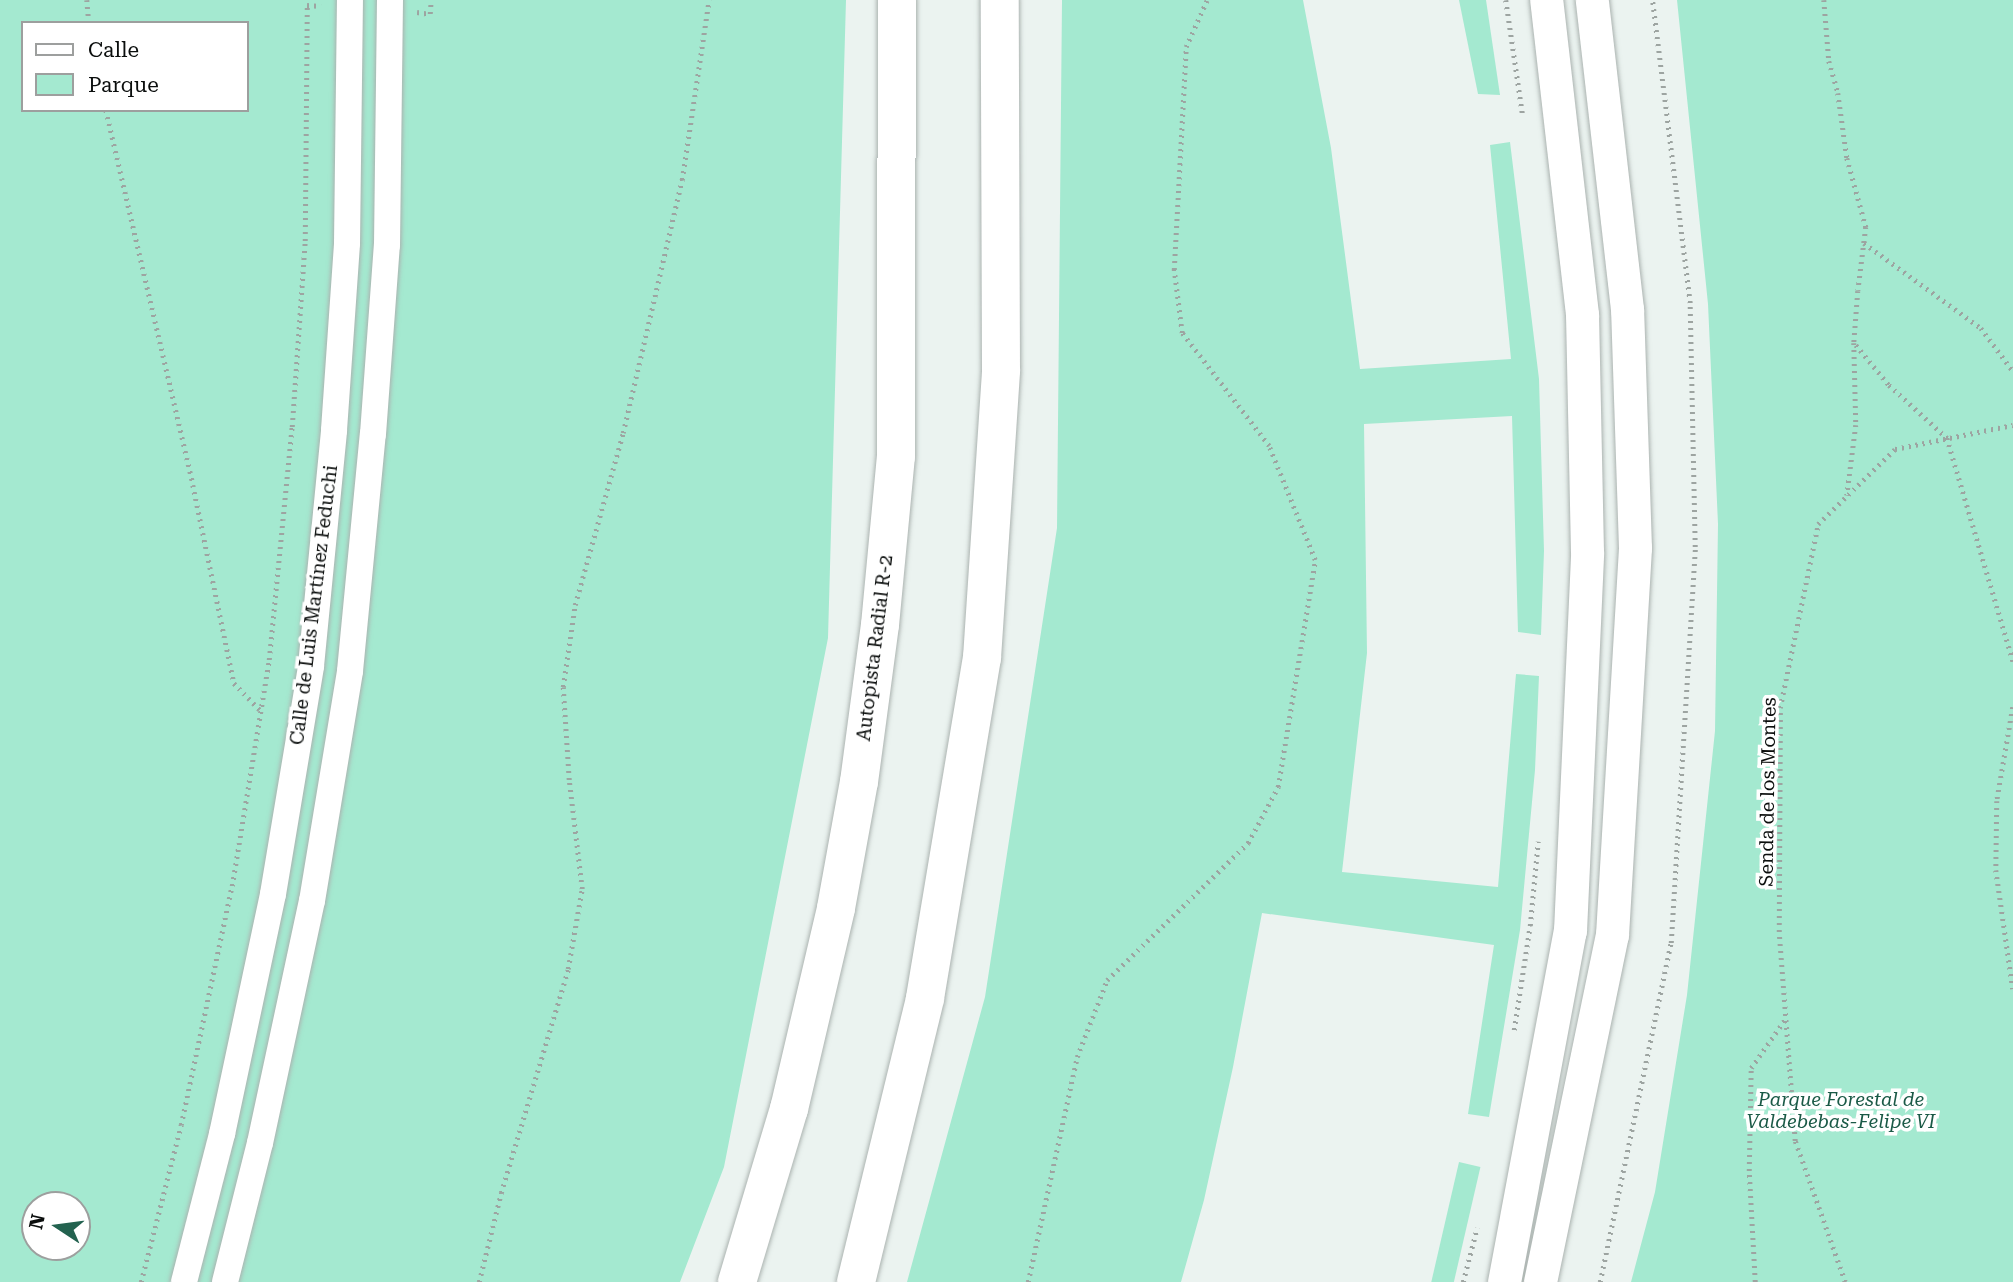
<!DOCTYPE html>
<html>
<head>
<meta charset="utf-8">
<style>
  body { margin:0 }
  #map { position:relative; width:2013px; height:1282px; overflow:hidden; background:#ebf3f0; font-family:"Roboto Serif",serif }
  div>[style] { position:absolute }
  .green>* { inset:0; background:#a4e9d0; transform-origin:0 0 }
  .path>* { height:4.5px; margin-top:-2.25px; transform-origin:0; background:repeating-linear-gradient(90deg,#9da4a1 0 2px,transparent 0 7px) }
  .roads { filter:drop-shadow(0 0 2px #abb3b0) drop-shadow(0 0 2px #abb3b0) }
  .minor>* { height:26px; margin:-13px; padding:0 13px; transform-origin:13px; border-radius:13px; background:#fff }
  .tertiary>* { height:33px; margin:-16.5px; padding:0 16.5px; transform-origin:16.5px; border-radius:16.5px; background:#fff }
  .motorway>* { height:38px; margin:-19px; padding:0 19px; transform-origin:19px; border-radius:19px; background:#fff }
  span { translate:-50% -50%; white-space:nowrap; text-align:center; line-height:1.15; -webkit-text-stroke:7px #fff; paint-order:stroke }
  .street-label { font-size:19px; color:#0b0e0d }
  .park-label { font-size:19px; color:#1b5a47; font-style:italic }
  .legend { position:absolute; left:21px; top:21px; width:228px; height:91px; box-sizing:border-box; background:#fff; border:2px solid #9d9f9e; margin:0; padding:9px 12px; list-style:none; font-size:21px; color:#0b0e0d }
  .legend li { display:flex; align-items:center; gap:14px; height:35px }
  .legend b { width:35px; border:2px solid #9d9f9e }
  .north { position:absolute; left:21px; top:1191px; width:70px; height:70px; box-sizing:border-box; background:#fff; border:2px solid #9d9f9e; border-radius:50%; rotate:283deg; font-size:19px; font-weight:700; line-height:28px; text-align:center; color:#0b0e0d }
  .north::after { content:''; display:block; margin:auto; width:24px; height:32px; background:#23624f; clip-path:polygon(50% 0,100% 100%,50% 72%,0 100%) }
</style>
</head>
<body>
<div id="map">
  <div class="green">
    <i style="clip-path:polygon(evenodd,0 0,846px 0,828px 638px,724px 1167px,680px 1282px,0 1282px,0 0,23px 23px,247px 23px,247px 110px,23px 110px,23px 23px,0 0,35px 1205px,77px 1205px,77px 1247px,35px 1247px,35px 1205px)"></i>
    <i style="clip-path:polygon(1062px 0,1303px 0,1331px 148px,1360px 369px,1511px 359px,1490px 145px,1510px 142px,1539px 379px,1544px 551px,1541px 635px,1518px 632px,1512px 416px,1364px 424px,1367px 653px,1342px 872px,1498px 887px,1516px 674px,1539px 676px,1535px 770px,1520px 930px,1489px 1117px,1468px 1114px,1494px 945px,1262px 913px,1233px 1067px,1204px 1200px,1181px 1282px,907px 1282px,985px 997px,1057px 528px)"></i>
    <i style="clip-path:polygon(1459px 0,1486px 0,1500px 95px,1478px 94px)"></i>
    <i style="clip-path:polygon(1677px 0,2013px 0,2013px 1282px,1631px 1282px,1655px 1192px,1687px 995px,1715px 731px,1718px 524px,1708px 304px)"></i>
    <i style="left:1459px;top:1162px;width:22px;height:124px;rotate:13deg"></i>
  </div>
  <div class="path">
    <i style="left:87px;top:0;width:23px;rotate:85deg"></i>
    <i style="left:1506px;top:0;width:118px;rotate:81.7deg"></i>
    <i style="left:1824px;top:0;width:61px;rotate:85.3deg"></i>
    <i style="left:1829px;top:61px;width:33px;rotate:74deg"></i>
    <i style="left:1838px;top:93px;width:66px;rotate:82.1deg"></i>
    <i style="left:1847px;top:158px;width:72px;rotate:74.6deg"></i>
    <i style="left:1866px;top:227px;width:64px;rotate:97.1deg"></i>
    <i style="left:1858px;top:291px;width:52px;rotate:94.4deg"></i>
    <i style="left:1854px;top:343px;width:82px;rotate:88.6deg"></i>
    <i style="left:1856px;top:425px;width:71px;rotate:97.3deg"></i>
    <i style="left:417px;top:12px;width:13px;rotate:9deg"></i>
    <i style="left:430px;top:14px;width:14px;rotate:-86deg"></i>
    <i style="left:106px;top:110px;width:385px;rotate:76.9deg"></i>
    <i style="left:193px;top:485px;width:202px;rotate:78.3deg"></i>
    <i style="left:234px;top:683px;width:37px;rotate:46deg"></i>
    <i style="left:1864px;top:243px;width:145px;rotate:36deg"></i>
    <i style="left:1981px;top:328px;width:54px;rotate:53.3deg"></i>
    <i style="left:1856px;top:345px;width:52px;rotate:50.5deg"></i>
    <i style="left:1889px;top:385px;width:79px;rotate:42.4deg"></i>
    <i style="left:1947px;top:438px;width:233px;rotate:73.5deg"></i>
    <i style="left:2013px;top:707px;width:95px;rotate:99.7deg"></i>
    <i style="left:1997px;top:801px;width:69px;rotate:90.8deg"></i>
    <i style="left:1996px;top:870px;width:120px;rotate:81.9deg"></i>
    <i style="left:1514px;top:1030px;width:105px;rotate:-81.3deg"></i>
    <i style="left:1530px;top:926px;width:85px;rotate:-84.6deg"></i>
    <i style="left:141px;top:1282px;width:162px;rotate:-75.7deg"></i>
    <i style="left:181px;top:1125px;width:244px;rotate:-78deg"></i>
    <i style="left:232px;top:886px;width:229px;rotate:-80.7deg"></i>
    <i style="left:269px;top:660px;width:234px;rotate:-84.4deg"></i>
    <i style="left:292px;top:427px;width:186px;rotate:-86deg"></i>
    <i style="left:305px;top:241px;width:236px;rotate:-89.5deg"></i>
    <i style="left:307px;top:5px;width:14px;rotate:4deg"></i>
    <i style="left:479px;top:1282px;width:92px;rotate:-76.1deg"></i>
    <i style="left:501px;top:1193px;width:234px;rotate:-73.3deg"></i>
    <i style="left:568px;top:969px;width:81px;rotate:-80.1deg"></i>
    <i style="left:582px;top:889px;width:110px;rotate:-96.8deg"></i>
    <i style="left:569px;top:780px;width:93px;rotate:-93.7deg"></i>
    <i style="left:563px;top:687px;width:83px;rotate:-81.7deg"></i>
    <i style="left:575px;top:605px;width:179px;rotate:-74.4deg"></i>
    <i style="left:623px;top:433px;width:260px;rotate:-76.9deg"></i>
    <i style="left:682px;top:180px;width:182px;rotate:-81.5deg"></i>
    <i style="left:1028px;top:1282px;width:230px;rotate:-77.7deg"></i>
    <i style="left:1077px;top:1057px;width:83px;rotate:-68.7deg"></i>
    <i style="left:1107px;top:980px;width:197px;rotate:-44.2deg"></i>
    <i style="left:1248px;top:843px;width:64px;rotate:-61.8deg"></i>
    <i style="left:1278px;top:787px;width:230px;rotate:-80.7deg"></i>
    <i style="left:1315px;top:560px;width:123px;rotate:-112deg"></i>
    <i style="left:1269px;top:446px;width:143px;rotate:-127.6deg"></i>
    <i style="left:1182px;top:333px;width:64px;rotate:-97.2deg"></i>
    <i style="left:1174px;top:270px;width:223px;rotate:-86.9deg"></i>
    <i style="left:1186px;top:47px;width:51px;rotate:-65.9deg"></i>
    <i style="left:1463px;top:1282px;width:56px;rotate:-75.5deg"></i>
    <i style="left:1600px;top:1282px;width:346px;rotate:-78.2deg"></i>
    <i style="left:1671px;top:943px;width:397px;rotate:-86.5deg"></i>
    <i style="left:1695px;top:547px;width:244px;rotate:-91.2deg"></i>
    <i style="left:1690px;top:303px;width:305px;rotate:-97.1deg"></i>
    <i style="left:1755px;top:1282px;width:111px;rotate:-93.1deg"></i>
    <i style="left:1749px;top:1171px;width:103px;rotate:-88.9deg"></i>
    <i style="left:1751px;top:1068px;width:61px;rotate:-55deg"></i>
    <i style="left:1845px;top:1282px;width:150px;rotate:-109.5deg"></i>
    <i style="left:1795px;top:1141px;width:210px;rotate:-94.4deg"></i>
    <i style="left:1779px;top:932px;width:224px;rotate:-89.7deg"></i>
    <i style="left:1780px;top:708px;width:188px;rotate:-78.3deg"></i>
    <i style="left:1818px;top:524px;width:107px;rotate:-44.2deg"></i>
    <i style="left:1895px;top:449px;width:120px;rotate:-11.5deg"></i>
  </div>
  <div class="roads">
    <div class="minor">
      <i style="left:184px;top:1282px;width:153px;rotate:-75.6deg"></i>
      <i style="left:222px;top:1134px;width:245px;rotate:-78deg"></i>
      <i style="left:273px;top:894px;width:231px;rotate:-80.5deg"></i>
      <i style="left:311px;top:666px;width:237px;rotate:-84.4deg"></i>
      <i style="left:334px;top:430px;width:187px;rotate:-86deg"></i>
      <i style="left:347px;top:243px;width:243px;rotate:-89.3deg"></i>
      <i style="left:225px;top:1282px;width:143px;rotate:-75.9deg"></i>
      <i style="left:260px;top:1143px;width:248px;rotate:-77.9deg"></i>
      <i style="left:312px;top:901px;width:233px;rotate:-80.6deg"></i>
      <i style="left:350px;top:671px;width:238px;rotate:-84.5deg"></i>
      <i style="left:373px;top:434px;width:190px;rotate:-85.8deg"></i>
      <i style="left:387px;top:245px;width:245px;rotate:-89.3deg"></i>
    </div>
    <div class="tertiary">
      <i style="left:1504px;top:1282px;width:357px;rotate:-79.4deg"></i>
      <i style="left:1570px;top:931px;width:379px;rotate:-87.4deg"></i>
      <i style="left:1587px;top:552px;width:238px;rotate:-91.2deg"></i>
      <i style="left:1582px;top:314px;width:316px;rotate:-96.5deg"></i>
      <i style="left:1540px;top:1282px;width:354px;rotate:-78.3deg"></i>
      <i style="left:1612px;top:935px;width:388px;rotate:-86.6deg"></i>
      <i style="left:1635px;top:548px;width:239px;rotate:-91.9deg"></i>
      <i style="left:1627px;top:309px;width:311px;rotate:-96.5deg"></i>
    </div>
    <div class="motorway">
      <i style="left:737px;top:1282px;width:181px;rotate:-73.3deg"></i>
      <i style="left:789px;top:1109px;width:206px;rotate:-76.8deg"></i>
      <i style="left:836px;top:908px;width:128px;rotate:-79.7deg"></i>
      <i style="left:859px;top:782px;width:158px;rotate:-82.4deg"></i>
      <i style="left:880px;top:625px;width:169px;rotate:-84.6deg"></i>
      <i style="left:896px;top:457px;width:457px;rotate:-89.9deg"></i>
      <i style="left:856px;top:1282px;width:292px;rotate:-76.3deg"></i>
      <i style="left:925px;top:998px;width:345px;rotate:-80.5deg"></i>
      <i style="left:982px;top:658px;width:289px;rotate:-86.2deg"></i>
      <i style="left:1001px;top:370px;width:370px;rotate:-90.2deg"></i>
    </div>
  </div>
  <div class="street-label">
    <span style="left:314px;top:605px;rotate:-83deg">Calle de Luis Martínez Feduchi</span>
    <span style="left:875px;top:648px;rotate:-83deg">Autopista Radial R-2</span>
    <span style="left:1768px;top:792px;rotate:-89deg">Senda de los Montes</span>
  </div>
  <div class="park-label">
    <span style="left:1841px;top:1111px">Parque Forestal de<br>Valdebebas-Felipe VI</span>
  </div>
  <ul class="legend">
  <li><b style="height:9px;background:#fff"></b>Calle</li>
  <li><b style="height:19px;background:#a4e9d0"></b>Parque</li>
  </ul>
  <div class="north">N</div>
</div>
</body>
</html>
